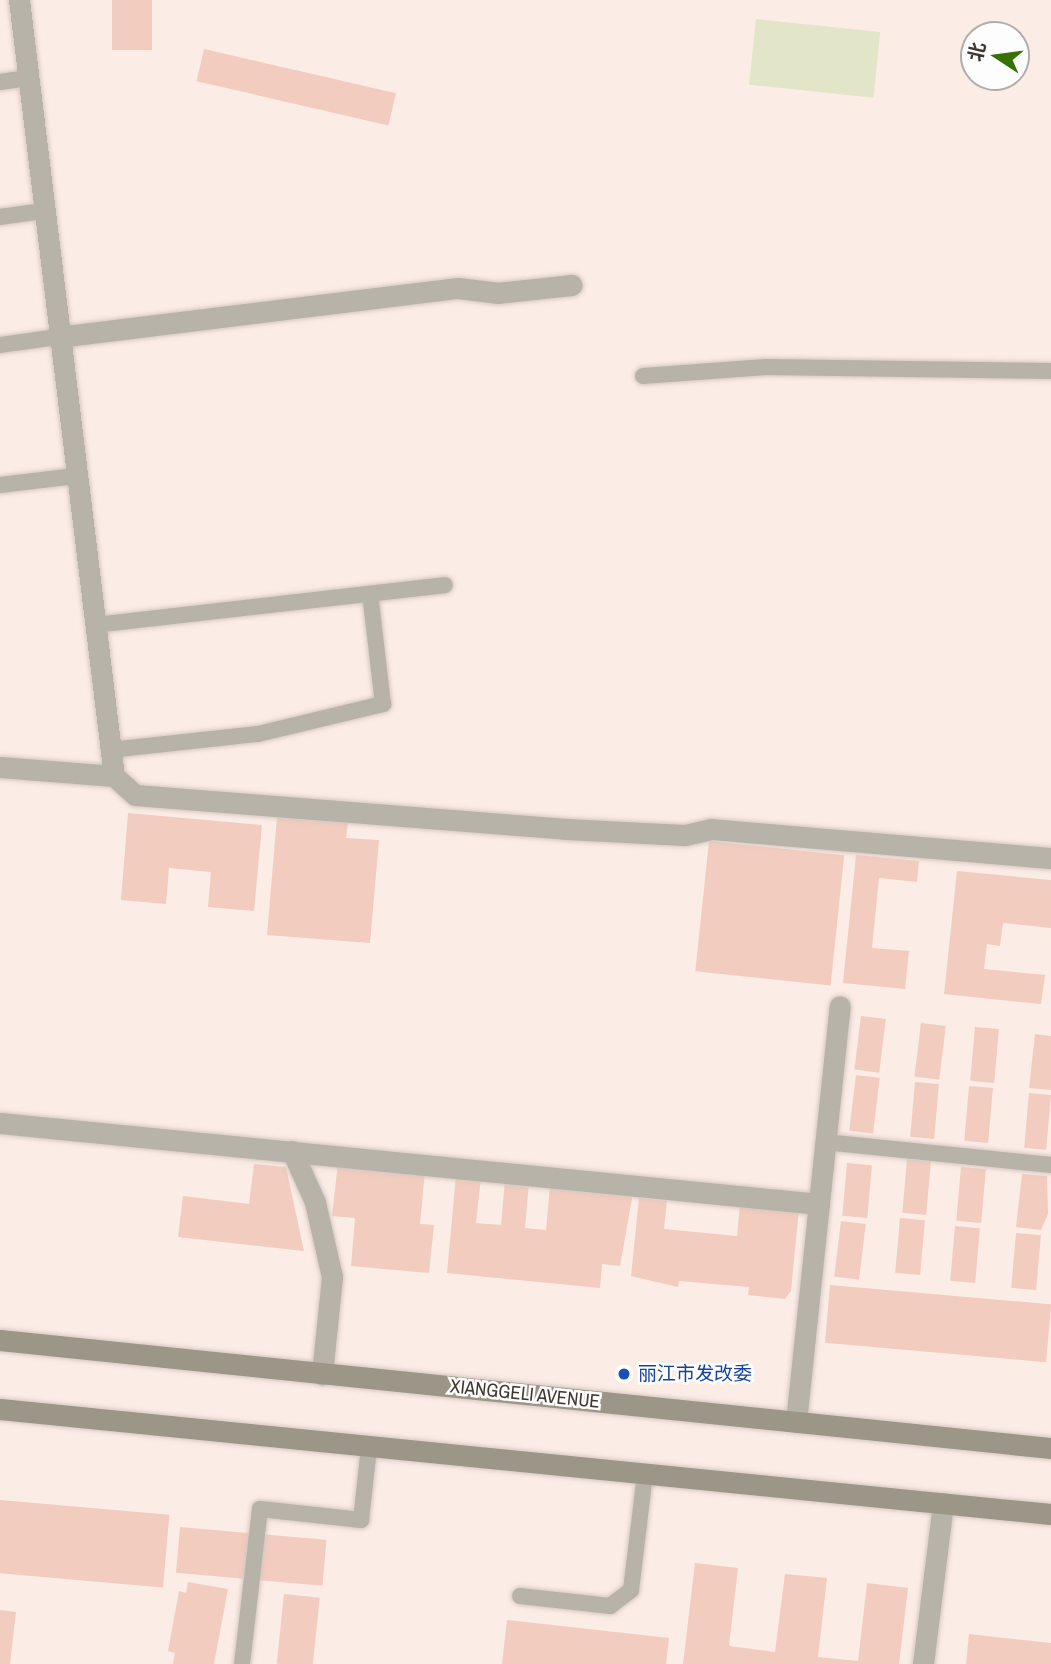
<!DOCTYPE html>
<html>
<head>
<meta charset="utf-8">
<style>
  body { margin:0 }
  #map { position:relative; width:1051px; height:1664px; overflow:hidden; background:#fcece6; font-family:"Archivo Narrow","Noto Sans SC",sans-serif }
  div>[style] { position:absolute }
  .green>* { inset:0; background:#e2e5c7; transform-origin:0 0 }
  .building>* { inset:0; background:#f2ccbe; transform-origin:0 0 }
  .roads { filter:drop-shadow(0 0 2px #d6c8c2) drop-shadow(0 0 2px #d6c8c2) }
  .service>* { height:16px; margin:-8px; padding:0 8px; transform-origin:8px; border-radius:8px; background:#b7b3a9 }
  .minor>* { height:21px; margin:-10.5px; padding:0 10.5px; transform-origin:10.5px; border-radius:10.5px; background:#b7b3a9 }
  .secondary>* { height:21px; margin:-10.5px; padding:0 10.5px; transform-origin:10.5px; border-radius:10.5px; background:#9b9687 }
  .dots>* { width:19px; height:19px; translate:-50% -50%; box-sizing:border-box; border:4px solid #fdfdfd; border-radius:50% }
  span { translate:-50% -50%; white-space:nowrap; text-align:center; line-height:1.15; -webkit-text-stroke:5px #fdfdfd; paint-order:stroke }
  .transit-label { font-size:19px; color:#164399 }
  .left { translate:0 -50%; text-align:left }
  .street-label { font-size:19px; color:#403632 }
  .north { position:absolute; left:960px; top:21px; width:70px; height:70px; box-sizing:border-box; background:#fdfdfd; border:2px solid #b1adac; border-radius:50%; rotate:283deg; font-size:19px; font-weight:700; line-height:28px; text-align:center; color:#403632 }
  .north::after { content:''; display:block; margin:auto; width:24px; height:32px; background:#367103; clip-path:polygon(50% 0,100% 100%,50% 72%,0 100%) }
</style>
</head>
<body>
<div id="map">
  <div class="green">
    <i style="left:756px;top:19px;width:125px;height:66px;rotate:6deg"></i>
  </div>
  <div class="building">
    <i style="left:112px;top:0;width:40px;height:50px"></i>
    <i style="left:204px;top:49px;width:197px;height:33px;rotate:13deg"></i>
    <i style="clip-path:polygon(128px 813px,262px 825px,254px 911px,208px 907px,211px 872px,169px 868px,166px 904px,121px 900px)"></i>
    <i style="clip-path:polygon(277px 817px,348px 823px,346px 838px,379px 840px,370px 943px,267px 935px)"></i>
    <i style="left:709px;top:841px;width:136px;height:131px;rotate:6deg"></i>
    <i style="clip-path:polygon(856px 855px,919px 861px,917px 882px,879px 878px,872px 948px,909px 951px,905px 989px,843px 983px)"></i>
    <i style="clip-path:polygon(957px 871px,1051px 880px,1051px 928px,1003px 923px,1000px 946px,987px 944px,984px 969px,1045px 975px,1041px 1004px,944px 994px)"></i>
    <i style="left:861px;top:1016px;width:25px;height:54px;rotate:7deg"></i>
    <i style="left:921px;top:1023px;width:25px;height:54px;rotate:7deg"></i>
    <i style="left:975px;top:1027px;width:24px;height:54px;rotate:5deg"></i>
    <i style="clip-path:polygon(1035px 1034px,1051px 1036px,1051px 1090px,1029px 1088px)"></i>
    <i style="left:856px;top:1075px;width:24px;height:56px;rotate:7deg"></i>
    <i style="left:915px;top:1082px;width:24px;height:55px;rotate:5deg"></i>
    <i style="left:969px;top:1086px;width:24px;height:55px;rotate:5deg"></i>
    <i style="left:1029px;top:1093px;width:22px;height:55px;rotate:5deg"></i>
    <i style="left:907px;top:1159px;width:24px;height:54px;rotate:5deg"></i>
    <i style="clip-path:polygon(338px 1163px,425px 1171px,420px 1224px,434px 1225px,429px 1273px,351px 1266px,355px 1218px,332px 1216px)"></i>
    <i style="left:847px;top:1163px;width:25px;height:53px;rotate:5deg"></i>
    <i style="clip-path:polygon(254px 1164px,286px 1167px,304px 1251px,178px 1237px,183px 1196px,249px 1204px)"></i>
    <i style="left:961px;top:1167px;width:25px;height:54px;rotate:5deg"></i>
    <i style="clip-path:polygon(1022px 1174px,1047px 1176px,1048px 1214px,1041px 1230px,1016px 1227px)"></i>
    <i style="clip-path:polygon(456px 1175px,481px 1178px,476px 1223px,501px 1225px,505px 1180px,529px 1182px,525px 1228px,546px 1230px,550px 1185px,633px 1193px,620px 1266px,602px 1264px,600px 1288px,447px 1273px)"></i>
    <i style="clip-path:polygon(639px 1198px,667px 1201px,664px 1229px,737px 1236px,740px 1204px,799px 1209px,791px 1291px,785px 1299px,748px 1295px,749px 1287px,679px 1281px,678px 1287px,631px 1276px)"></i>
    <i style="left:900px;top:1218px;width:25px;height:55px;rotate:5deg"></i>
    <i style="left:841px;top:1221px;width:25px;height:56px;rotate:7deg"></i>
    <i style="left:955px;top:1226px;width:25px;height:55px;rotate:5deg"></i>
    <i style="left:1016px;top:1233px;width:25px;height:55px;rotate:5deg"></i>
    <i style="left:830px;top:1285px;width:222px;height:58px;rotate:5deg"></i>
    <i style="left:0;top:1500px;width:170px;height:73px;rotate:5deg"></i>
    <i style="left:180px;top:1527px;width:147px;height:46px;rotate:5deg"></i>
    <i style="clip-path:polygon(695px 1563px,738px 1568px,729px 1646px,775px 1652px,785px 1574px,827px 1578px,818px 1657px,858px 1661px,867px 1583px,908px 1588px,899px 1664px,683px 1664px)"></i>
    <i style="clip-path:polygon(188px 1582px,228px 1589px,214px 1664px,173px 1664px,175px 1653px,168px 1651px,179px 1591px,186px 1593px)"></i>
    <i style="left:284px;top:1594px;width:36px;height:70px;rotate:6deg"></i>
    <i style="clip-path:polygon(0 1610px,16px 1612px,10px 1664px,0 1664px)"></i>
    <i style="clip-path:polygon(507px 1620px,669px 1638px,666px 1664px,502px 1664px)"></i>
    <i style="clip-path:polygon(969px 1634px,1051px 1643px,1051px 1664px,966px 1664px)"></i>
  </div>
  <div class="roads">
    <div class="service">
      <i style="left:0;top:82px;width:27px;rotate:-8deg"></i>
      <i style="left:0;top:217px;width:42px;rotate:-8.1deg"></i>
      <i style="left:0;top:345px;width:59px;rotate:-7.9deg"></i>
      <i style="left:643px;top:376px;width:123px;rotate:-4.2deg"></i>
      <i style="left:766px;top:367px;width:285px;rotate:0.8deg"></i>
      <i style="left:0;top:485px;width:76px;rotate:-6.8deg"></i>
      <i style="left:95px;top:625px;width:352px;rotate:-6.5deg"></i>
      <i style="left:110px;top:750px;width:149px;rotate:-6.2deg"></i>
      <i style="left:258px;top:734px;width:129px;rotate:-13.5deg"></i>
      <i style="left:383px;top:704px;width:111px;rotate:-96.7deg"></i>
      <i style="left:825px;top:1142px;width:227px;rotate:5.8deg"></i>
      <i style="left:520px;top:1596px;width:91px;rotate:6.3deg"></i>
      <i style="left:610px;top:1606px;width:26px;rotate:-37deg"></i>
      <i style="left:631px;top:1590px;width:117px;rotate:-83.1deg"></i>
      <i style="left:242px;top:1664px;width:156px;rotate:-83.4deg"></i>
      <i style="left:260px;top:1509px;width:102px;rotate:6.2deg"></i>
      <i style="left:361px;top:1520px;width:73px;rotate:-83.7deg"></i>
    </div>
    <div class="minor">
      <i style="left:19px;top:0;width:782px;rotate:83.02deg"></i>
      <i style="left:58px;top:337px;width:403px;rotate:-7deg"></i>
      <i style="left:458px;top:288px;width:39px;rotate:7deg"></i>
      <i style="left:497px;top:293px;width:75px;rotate:-6.1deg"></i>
      <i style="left:0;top:767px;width:114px;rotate:4.5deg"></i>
      <i style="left:114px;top:776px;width:28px;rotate:42deg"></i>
      <i style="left:135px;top:795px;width:432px;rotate:4.5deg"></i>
      <i style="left:566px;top:829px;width:119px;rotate:2.9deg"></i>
      <i style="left:685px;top:835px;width:27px;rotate:-13deg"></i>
      <i style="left:711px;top:829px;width:341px;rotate:4.9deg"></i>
      <i style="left:0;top:1123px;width:823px;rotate:5.65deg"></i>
      <i style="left:292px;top:1151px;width:56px;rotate:65.7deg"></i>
      <i style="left:315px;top:1202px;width:77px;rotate:77.2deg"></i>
      <i style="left:332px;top:1277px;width:98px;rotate:95.9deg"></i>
      <i style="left:796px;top:1422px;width:418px;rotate:-84deg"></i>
      <i style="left:923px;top:1664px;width:162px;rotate:-82.9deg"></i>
    </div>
    <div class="secondary">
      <i style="left:0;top:1340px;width:1057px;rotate:5.87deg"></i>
      <i style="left:0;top:1409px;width:1056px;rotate:5.71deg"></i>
    </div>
  </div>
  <div class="dots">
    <i style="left:624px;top:1374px;background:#1a4fb4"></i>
  </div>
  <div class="transit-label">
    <span class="left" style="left:638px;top:1374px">丽江市发改委</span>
  </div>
  <div class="street-label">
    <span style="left:525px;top:1394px;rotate:6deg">XIANGGELI AVENUE</span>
  </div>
  <div class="north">北</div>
</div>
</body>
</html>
